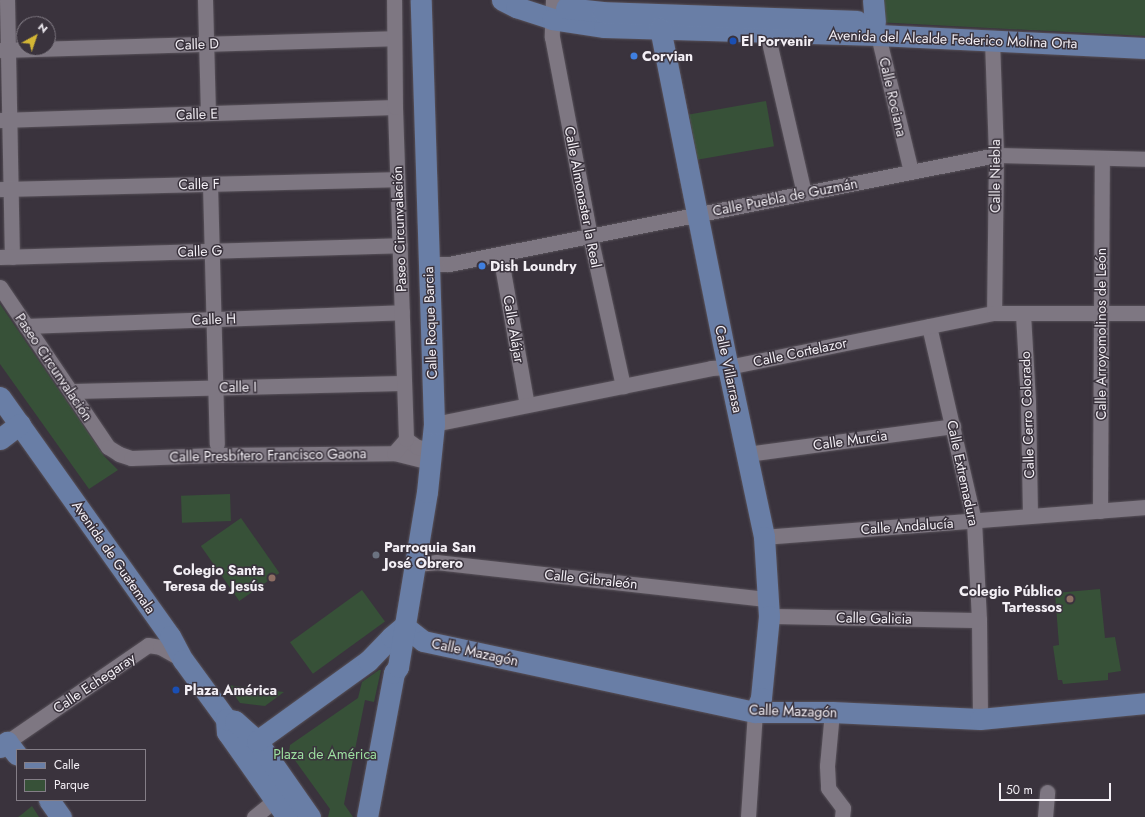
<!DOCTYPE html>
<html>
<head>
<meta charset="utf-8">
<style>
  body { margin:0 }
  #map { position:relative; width:1145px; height:817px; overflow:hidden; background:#3a333d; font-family:Jost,sans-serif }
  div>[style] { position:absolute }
  .green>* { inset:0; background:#375138; transform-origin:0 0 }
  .roads { filter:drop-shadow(0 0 1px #58525a) drop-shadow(0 0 1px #58525a) }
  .street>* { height:15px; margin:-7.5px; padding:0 7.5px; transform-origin:7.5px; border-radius:7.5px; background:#7e7782 }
  .secondary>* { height:21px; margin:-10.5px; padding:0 10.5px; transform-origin:10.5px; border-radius:10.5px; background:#697ea6 }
  .dots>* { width:11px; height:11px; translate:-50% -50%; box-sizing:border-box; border:2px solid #3a333d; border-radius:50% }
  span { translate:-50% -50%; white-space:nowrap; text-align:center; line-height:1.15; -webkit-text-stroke:3px #3a333d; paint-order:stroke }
  .street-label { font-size:14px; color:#f3eff5 }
  .poi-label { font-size:14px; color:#f3eff5; font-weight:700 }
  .left { translate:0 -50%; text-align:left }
  .right { translate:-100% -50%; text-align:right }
  .park-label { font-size:14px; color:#9cdf9f }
  .legend { position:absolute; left:16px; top:749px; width:130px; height:52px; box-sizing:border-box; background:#3a333d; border:1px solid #847e87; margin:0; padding:5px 7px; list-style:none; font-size:12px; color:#f3eff5 }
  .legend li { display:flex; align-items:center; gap:8px; height:20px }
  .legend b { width:20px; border:1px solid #847e87 }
  .north { position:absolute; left:16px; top:16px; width:40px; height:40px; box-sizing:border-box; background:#3a333d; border:1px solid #847e87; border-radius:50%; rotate:40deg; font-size:11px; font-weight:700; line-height:16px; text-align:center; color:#f3eff5 }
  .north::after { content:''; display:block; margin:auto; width:14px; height:18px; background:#d4b635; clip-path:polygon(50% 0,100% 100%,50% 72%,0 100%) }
  .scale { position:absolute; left:999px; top:783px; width:112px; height:18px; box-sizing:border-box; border:2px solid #f3eff5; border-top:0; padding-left:5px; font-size:12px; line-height:14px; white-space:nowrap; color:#f3eff5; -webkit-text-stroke:3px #3a333d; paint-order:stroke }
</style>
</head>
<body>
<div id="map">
  <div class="green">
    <i style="clip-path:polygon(873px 0,1145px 0,1145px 36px,875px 22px)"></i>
    <i style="left:766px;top:101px;width:46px;height:78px;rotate:80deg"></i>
    <i style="clip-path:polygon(0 304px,104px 456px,118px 470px,89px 489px,0 364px)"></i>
    <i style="left:230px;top:494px;width:27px;height:49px;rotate:88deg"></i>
    <i style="left:241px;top:518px;width:67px;height:49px;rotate:55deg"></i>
    <i style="clip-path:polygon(1100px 589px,1105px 638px,1115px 637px,1121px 671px,1108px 673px,1108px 680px,1063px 684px,1062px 680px,1058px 680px,1053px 646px,1059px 645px,1055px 593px)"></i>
    <i style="left:362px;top:590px;width:39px;height:89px;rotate:54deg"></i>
    <i style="clip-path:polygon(379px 670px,381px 670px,374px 702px,365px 700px,344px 804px,353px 817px,328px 817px,330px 809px,289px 752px,290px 745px,358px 698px,362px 682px)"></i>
    <i style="clip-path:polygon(227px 685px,284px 692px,265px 706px,240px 703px)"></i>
    <i style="clip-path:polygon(32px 806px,39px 817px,18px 817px,21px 815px)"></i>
  </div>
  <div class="roads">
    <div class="street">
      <i style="left:7px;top:0;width:257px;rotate:88.9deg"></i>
      <i style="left:205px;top:0;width:113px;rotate:88.5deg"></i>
      <i style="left:553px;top:0;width:37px;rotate:92deg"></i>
      <i style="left:552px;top:37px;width:203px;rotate:79.2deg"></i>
      <i style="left:590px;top:236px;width:154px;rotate:77.6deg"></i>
      <i style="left:876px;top:27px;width:149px;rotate:76.4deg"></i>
      <i style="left:767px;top:33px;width:164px;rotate:77deg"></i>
      <i style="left:992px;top:40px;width:115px;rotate:88deg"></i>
      <i style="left:996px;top:155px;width:158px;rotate:90.7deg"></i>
      <i style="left:0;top:50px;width:394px;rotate:-1.7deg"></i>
      <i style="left:0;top:120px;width:395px;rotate:-1.9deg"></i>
      <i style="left:210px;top:184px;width:260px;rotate:88.5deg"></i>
      <i style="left:0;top:189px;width:397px;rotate:-1.4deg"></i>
      <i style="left:500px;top:254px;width:153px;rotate:79.9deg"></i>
      <i style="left:0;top:257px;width:400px;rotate:-1.7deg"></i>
      <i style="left:428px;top:264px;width:21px"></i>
      <i style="left:449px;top:264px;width:558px;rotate:-11.27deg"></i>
      <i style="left:996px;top:155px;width:149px;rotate:1.5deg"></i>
      <i style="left:0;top:287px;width:193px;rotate:56deg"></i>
      <i style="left:108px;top:447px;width:13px;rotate:32deg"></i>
      <i style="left:119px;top:454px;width:13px;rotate:18deg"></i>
      <i style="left:131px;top:458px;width:86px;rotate:-2deg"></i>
      <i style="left:217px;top:455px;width:177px;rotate:-0.6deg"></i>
      <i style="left:394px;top:453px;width:37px;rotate:14deg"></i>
      <i style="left:1023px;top:314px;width:87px;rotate:86.7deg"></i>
      <i style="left:1028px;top:401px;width:115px;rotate:89deg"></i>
      <i style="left:26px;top:326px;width:376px;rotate:-2.1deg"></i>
      <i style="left:929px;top:326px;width:200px;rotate:77deg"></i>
      <i style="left:974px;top:521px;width:99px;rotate:87.1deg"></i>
      <i style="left:979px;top:620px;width:99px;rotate:89.4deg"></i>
      <i style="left:71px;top:391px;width:333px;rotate:-1.4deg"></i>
      <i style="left:434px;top:424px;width:283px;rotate:-11.4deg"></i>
      <i style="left:711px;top:368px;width:17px;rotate:-3deg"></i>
      <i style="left:728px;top:367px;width:271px;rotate:-11.5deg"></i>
      <i style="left:994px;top:313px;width:151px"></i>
      <i style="left:406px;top:439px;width:14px;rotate:36deg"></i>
      <i style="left:417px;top:447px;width:15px;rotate:8deg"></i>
      <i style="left:394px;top:453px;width:18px;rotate:-49deg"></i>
      <i style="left:406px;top:439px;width:332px;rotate:-91.9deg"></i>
      <i style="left:395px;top:107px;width:107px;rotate:-90.5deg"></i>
      <i style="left:747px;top:454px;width:208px;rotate:-7.7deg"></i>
      <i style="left:1100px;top:511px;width:353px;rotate:-89.7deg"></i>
      <i style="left:764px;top:537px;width:382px;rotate:-4.5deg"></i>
      <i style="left:415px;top:564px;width:21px;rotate:-5deg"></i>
      <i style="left:436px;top:562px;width:334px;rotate:6.4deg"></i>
      <i style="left:769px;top:616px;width:210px;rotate:1.1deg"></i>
      <i style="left:832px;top:712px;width:54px;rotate:95.3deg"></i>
      <i style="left:827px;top:766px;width:22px;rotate:87deg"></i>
      <i style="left:828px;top:788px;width:25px;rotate:53deg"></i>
      <i style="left:843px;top:808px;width:9px;rotate:96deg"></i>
      <i style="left:7px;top:742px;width:171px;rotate:-34.5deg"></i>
      <i style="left:148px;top:645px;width:12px;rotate:9deg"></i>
      <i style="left:160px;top:647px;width:25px;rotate:29deg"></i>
      <i style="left:254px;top:817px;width:27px;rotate:-39deg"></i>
      <i style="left:748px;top:817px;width:105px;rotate:-86.2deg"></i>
      <i style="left:1045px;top:817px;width:25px;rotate:-85deg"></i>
    </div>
    <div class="secondary">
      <i style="left:502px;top:0;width:16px;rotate:27deg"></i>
      <i style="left:516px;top:7px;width:38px;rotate:18deg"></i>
      <i style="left:552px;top:19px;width:53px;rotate:8.7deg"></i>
      <i style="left:604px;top:27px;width:274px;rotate:1.7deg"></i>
      <i style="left:878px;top:35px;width:267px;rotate:2.8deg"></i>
      <i style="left:873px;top:0;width:22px;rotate:85deg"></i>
      <i style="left:566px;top:8px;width:37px;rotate:6deg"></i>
      <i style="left:603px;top:12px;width:254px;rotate:2deg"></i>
      <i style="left:660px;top:28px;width:346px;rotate:78.7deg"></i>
      <i style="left:728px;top:367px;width:174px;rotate:78deg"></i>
      <i style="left:764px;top:537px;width:79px;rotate:86.4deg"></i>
      <i style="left:769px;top:616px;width:82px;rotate:95.6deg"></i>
      <i style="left:761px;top:698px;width:15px;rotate:113deg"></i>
      <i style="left:0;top:397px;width:293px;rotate:54.6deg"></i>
      <i style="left:170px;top:636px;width:27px;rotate:62deg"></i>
      <i style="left:183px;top:660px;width:73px;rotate:53.9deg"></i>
      <i style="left:226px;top:719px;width:13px;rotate:86deg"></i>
      <i style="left:227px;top:732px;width:104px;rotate:54.8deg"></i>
      <i style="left:0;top:439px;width:25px;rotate:-37deg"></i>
      <i style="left:404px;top:626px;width:24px;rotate:38deg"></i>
      <i style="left:423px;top:641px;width:340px;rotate:12.1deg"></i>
      <i style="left:755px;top:712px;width:77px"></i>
      <i style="left:832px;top:712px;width:148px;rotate:2.7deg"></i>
      <i style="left:980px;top:719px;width:166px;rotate:-5.5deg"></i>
      <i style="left:226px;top:719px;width:9px;rotate:13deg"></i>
      <i style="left:235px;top:721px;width:30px;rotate:42deg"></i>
      <i style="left:257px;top:741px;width:93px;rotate:55.1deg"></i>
      <i style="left:257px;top:741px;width:137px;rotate:-35.8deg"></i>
      <i style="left:368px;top:661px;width:33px;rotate:-46deg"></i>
      <i style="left:391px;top:637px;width:17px;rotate:-40deg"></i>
      <i style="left:0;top:747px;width:9px;rotate:-36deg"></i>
      <i style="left:7px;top:742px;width:16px;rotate:52deg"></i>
      <i style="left:49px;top:800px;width:21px;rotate:55deg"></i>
      <i style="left:367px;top:817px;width:147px;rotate:-79.4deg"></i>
      <i style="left:394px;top:673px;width:7px;rotate:-56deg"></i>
      <i style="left:398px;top:667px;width:177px;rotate:-80.6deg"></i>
      <i style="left:427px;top:492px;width:68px;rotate:-84.1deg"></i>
      <i style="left:434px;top:424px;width:424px;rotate:-91.8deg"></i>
    </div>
  </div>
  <div class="dots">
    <i style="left:733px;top:41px;background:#1a4fb4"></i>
    <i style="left:634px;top:56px;background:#3f7fe0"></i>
    <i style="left:482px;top:266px;background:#3f7fe0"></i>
    <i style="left:376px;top:555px;background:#6b7280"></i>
    <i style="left:272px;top:578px;background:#8d6e63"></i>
    <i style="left:1070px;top:599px;background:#8d6e63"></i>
    <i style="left:176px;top:690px;background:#1a4fb4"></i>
  </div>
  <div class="street-label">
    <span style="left:953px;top:39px;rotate:2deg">Avenida del Alcalde Federico Molina Orta</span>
    <span style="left:197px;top:44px;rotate:-2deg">Calle D</span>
    <span style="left:893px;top:97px;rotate:77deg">Calle Rociana</span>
    <span style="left:197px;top:114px;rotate:-2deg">Calle E</span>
    <span style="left:995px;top:176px;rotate:-90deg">Calle Niebla</span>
    <span style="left:199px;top:184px;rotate:-1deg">Calle F</span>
    <span style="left:583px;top:197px;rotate:79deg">Calle Almonaster la Real</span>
    <span style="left:785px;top:197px;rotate:-11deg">Calle Puebla de Guzmán</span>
    <span style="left:399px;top:229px;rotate:-92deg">Paseo Circunvalación</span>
    <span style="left:200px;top:251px;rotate:-2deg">Calle G</span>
    <span style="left:214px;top:319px;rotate:-2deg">Calle H</span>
    <span style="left:430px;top:323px;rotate:-92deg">Calle Roque Barcia</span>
    <span style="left:514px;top:329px;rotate:80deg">Calle Alájar</span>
    <span style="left:1101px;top:334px;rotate:-90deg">Calle Arroyomolinos de León</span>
    <span style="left:800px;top:352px;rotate:-12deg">Calle Cortelazor</span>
    <span style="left:54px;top:367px;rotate:56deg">Paseo Circunvalación</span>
    <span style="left:729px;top:369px;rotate:78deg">Calle Villarrasa</span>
    <span style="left:238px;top:387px;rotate:-1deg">Calle I</span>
    <span style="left:1027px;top:415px;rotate:-92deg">Calle Cerro Colorado</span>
    <span style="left:850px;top:440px;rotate:-8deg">Calle Murcia</span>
    <span style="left:268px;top:455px;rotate:-1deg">Calle Presbítero Francisco Gaona</span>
    <span style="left:963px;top:473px;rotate:78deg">Calle Extremadura</span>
    <span style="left:907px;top:526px;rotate:-4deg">Calle Andalucía</span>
    <span style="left:114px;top:557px;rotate:55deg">Avenida de Guatemala</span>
    <span style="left:591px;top:579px;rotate:6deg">Calle Gibraleón</span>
    <span style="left:874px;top:618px;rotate:1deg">Calle Galicia</span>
    <span style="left:475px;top:652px;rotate:12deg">Calle Mazagón</span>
    <span style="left:94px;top:683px;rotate:-34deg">Calle Echegaray</span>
    <span style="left:793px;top:711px;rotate:2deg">Calle Mazagón</span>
  </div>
  <div class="poi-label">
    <span class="left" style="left:741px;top:41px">El Porvenir</span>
    <span class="left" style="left:642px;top:56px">Corvian</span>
    <span class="left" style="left:490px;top:266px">Dish Loundry</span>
    <span class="left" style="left:384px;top:555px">Parroquia San<br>José Obrero</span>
    <span class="right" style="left:264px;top:578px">Colegio Santa<br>Teresa de Jesús</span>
    <span class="right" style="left:1062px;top:599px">Colegio Público<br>Tartessos</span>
    <span class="left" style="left:184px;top:690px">Plaza América</span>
  </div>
  <div class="park-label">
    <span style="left:325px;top:754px">Plaza de América</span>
  </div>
  <ul class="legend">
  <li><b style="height:5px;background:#697ea6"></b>Calle</li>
  <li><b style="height:11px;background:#375138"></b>Parque</li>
  </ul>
  <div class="north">N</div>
  <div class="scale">50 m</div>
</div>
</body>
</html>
